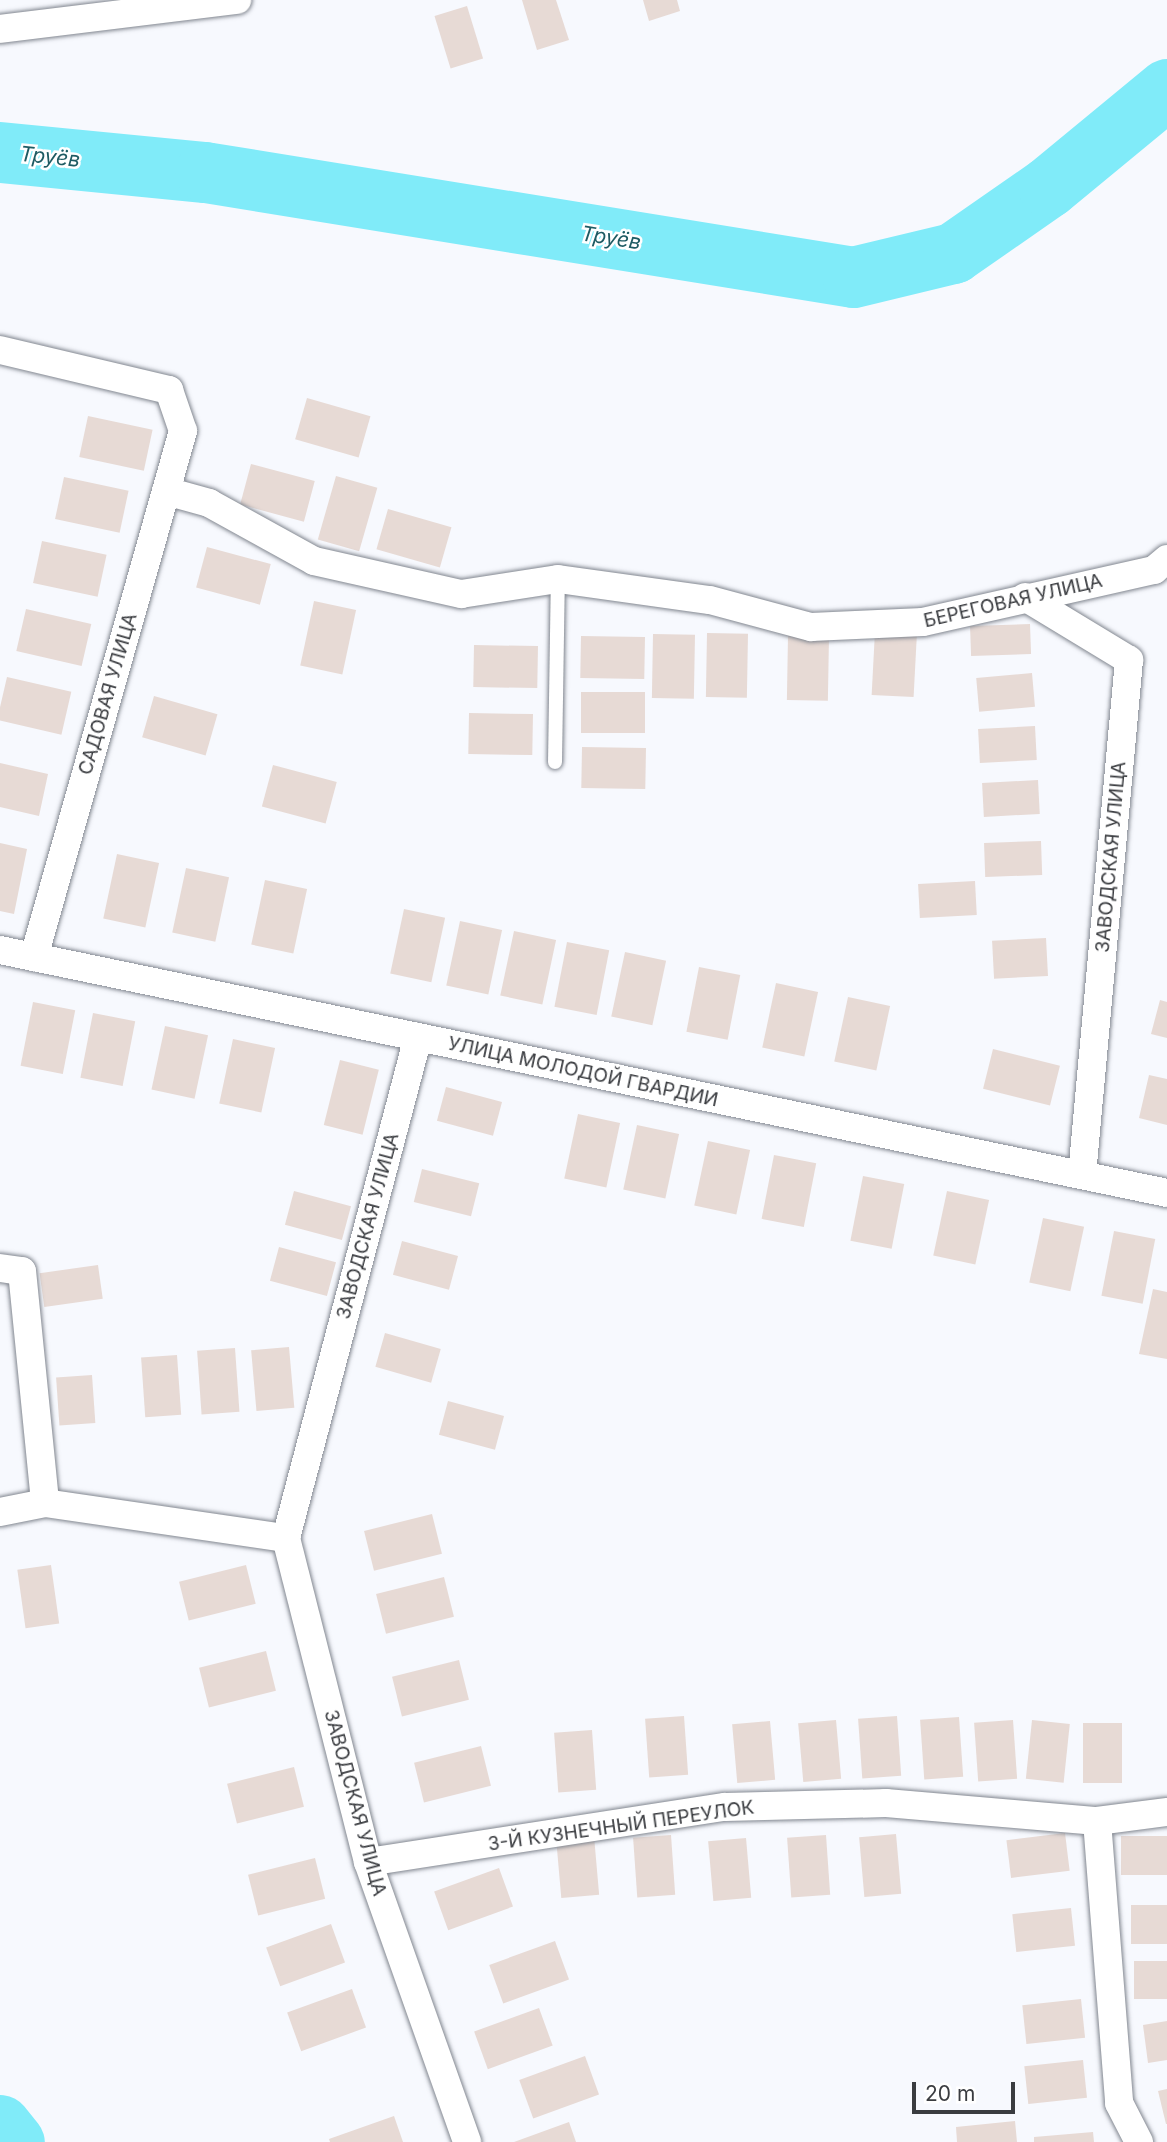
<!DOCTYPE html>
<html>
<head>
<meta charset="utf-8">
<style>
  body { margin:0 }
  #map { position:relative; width:1167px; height:2142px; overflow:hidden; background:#f7f9fe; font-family:Inter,sans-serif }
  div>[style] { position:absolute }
  .river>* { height:61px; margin:-30.5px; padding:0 30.5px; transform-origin:30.5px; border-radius:30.5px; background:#80ebf9 }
  .building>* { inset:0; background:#e7dad5; transform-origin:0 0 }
  .roads { filter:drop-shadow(0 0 2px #828790) drop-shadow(0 0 2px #828790) }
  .lane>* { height:14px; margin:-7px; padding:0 7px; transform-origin:7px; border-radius:7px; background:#fff }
  .street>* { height:28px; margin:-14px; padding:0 14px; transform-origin:14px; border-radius:14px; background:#fff }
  span { translate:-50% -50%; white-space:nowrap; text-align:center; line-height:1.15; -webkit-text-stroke:5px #fff; paint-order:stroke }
  .street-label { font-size:19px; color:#3a3c40 }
  .water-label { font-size:21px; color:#1e5b63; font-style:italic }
  .scale { position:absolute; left:912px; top:2082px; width:103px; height:32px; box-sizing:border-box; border:4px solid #3a3c40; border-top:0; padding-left:9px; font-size:21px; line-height:24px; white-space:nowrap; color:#3a3c40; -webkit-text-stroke:5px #fff; paint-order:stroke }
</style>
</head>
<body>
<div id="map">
  <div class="river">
    <i style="left:0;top:152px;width:206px;rotate:5.6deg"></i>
    <i style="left:205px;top:172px;width:656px;rotate:9.2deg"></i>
    <i style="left:853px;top:277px;width:103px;rotate:-13.5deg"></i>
    <i style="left:953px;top:253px;width:116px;rotate:-34.8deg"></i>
    <i style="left:1048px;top:187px;width:154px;rotate:-39.5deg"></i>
    <i style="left:0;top:2125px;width:22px;rotate:51deg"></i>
  </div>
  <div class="building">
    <i style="clip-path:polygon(522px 0,556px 0,569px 40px,537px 50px)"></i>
    <i style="clip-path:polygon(643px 0,677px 0,680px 11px,649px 21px)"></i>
    <i style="left:467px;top:6px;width:55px;height:34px;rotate:73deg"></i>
    <i style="left:307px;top:398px;width:66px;height:43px;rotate:16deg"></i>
    <i style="left:88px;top:416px;width:66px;height:42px;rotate:12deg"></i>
    <i style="left:251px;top:464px;width:66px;height:42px;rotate:15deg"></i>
    <i style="left:336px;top:476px;width:43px;height:66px;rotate:16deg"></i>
    <i style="left:64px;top:477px;width:66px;height:43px;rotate:12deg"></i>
    <i style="left:388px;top:509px;width:66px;height:42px;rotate:16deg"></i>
    <i style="left:42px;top:541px;width:66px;height:43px;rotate:12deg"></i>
    <i style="left:207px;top:547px;width:66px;height:42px;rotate:15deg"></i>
    <i style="left:314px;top:601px;width:43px;height:66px;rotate:12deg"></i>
    <i style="left:26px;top:609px;width:67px;height:43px;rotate:13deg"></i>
    <i style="left:1030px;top:624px;width:30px;height:60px;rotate:88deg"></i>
    <i style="left:875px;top:631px;width:42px;height:64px;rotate:3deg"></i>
    <i style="left:707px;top:633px;width:41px;height:64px;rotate:1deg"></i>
    <i style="left:653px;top:634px;width:42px;height:64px;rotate:1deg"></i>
    <i style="left:581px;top:636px;width:64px;height:42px;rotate:1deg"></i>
    <i style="left:788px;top:636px;width:41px;height:64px;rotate:1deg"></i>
    <i style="left:474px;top:645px;width:64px;height:42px;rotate:1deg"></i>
    <i style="left:1032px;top:673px;width:34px;height:56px;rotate:85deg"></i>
    <i style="left:7px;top:677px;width:66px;height:44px;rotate:13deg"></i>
    <i style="left:581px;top:692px;width:64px;height:41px"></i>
    <i style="left:154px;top:696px;width:66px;height:43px;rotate:16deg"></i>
    <i style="left:469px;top:713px;width:64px;height:41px;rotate:1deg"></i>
    <i style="left:1035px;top:726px;width:34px;height:57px;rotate:87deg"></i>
    <i style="left:582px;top:747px;width:64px;height:41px;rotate:1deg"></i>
    <i style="clip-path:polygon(0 763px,48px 774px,39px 816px,0 807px)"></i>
    <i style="left:273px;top:765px;width:66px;height:43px;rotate:15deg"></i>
    <i style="left:1038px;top:780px;width:34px;height:56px;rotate:87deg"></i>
    <i style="left:1041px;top:841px;width:34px;height:57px;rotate:88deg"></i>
    <i style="clip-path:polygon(0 843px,27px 849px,14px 914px,0 911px)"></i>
    <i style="left:117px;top:854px;width:43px;height:66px;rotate:12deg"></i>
    <i style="left:186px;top:868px;width:44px;height:66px;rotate:12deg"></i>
    <i style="left:265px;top:880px;width:43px;height:66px;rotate:12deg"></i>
    <i style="left:975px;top:881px;width:34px;height:57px;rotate:87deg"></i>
    <i style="left:404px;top:909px;width:42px;height:66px;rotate:12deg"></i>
    <i style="left:460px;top:921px;width:43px;height:66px;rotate:12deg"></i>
    <i style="left:514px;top:931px;width:43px;height:66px;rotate:12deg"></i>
    <i style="left:1046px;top:938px;width:38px;height:54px;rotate:87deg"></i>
    <i style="left:567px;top:942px;width:43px;height:66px;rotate:11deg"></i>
    <i style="left:625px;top:952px;width:42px;height:66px;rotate:12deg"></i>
    <i style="left:699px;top:967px;width:42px;height:66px;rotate:11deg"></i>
    <i style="left:776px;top:983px;width:43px;height:66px;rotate:12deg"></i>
    <i style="left:848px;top:997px;width:43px;height:66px;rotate:12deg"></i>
    <i style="clip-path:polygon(1160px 1000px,1167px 1002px,1167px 1038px,1151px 1034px)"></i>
    <i style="left:33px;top:1002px;width:43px;height:65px;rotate:11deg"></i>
    <i style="left:93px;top:1013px;width:43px;height:66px;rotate:11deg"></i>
    <i style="left:165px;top:1026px;width:44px;height:65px;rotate:12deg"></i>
    <i style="left:233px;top:1039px;width:43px;height:66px;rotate:12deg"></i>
    <i style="left:993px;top:1049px;width:69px;height:41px;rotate:14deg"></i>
    <i style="left:340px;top:1060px;width:40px;height:67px;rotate:14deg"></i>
    <i style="clip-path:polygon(1149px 1075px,1167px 1079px,1167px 1125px,1139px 1118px)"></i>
    <i style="left:446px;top:1087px;width:58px;height:35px;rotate:15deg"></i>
    <i style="left:578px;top:1114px;width:43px;height:66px;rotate:12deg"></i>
    <i style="left:637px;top:1125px;width:43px;height:66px;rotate:12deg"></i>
    <i style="left:708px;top:1141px;width:43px;height:66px;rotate:12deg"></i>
    <i style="left:774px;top:1155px;width:43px;height:65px;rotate:11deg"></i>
    <i style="left:422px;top:1169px;width:59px;height:34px;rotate:14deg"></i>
    <i style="left:863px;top:1176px;width:42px;height:66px;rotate:11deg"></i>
    <i style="left:294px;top:1191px;width:59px;height:35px;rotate:15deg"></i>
    <i style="left:947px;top:1191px;width:43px;height:66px;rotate:12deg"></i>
    <i style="left:1043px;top:1218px;width:42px;height:66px;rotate:12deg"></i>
    <i style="left:1114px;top:1231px;width:42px;height:66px;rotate:11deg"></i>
    <i style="left:402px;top:1241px;width:58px;height:35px;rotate:15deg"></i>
    <i style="left:279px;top:1247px;width:59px;height:35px;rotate:15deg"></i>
    <i style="left:98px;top:1265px;width:34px;height:59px;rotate:82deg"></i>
    <i style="clip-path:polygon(1153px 1289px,1167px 1292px,1167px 1359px,1139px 1354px)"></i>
    <i style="left:385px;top:1333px;width:58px;height:35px;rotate:16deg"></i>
    <i style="left:289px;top:1347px;width:61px;height:38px;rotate:85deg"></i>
    <i style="left:235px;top:1348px;width:64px;height:38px;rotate:86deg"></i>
    <i style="left:177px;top:1355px;width:60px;height:36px;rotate:86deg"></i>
    <i style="left:92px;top:1375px;width:48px;height:36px;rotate:86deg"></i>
    <i style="left:448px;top:1401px;width:58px;height:35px;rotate:15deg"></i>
    <i style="left:432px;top:1514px;width:41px;height:70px;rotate:76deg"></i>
    <i style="left:51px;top:1565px;width:59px;height:34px;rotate:82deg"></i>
    <i style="left:246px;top:1565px;width:40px;height:69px;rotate:76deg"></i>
    <i style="left:444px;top:1577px;width:41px;height:70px;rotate:76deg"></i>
    <i style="left:266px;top:1651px;width:41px;height:69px;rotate:76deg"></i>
    <i style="left:459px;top:1660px;width:41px;height:69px;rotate:76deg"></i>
    <i style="left:684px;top:1716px;width:59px;height:39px;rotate:86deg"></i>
    <i style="left:897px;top:1716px;width:60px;height:39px;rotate:86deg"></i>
    <i style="left:959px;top:1717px;width:60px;height:39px;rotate:86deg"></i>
    <i style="left:836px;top:1720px;width:59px;height:38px;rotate:85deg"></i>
    <i style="left:1013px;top:1720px;width:59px;height:39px;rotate:86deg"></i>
    <i style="left:1032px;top:1720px;width:38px;height:59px;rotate:6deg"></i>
    <i style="left:770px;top:1721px;width:59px;height:38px;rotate:85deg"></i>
    <i style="left:1083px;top:1723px;width:39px;height:60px"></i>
    <i style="left:592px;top:1730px;width:60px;height:38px;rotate:86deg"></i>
    <i style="left:481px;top:1746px;width:41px;height:69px;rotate:76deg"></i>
    <i style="left:294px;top:1767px;width:41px;height:69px;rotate:76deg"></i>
    <i style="left:1065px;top:1833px;width:38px;height:59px;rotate:83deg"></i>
    <i style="left:896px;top:1834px;width:60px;height:37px;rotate:85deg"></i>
    <i style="left:671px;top:1835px;width:60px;height:38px;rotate:86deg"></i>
    <i style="left:826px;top:1835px;width:60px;height:39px;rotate:86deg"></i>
    <i style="left:594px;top:1836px;width:59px;height:38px;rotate:85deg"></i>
    <i style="left:1167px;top:1836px;width:39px;height:46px;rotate:90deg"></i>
    <i style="left:746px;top:1838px;width:60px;height:38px;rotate:85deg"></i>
    <i style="left:315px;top:1858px;width:42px;height:69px;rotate:76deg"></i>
    <i style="left:499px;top:1868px;width:41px;height:69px;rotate:70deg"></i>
    <i style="left:1167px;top:1905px;width:39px;height:36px;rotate:90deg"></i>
    <i style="left:1071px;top:1908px;width:38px;height:59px;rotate:84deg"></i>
    <i style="left:331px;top:1924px;width:41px;height:69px;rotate:70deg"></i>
    <i style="left:555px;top:1941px;width:41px;height:70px;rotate:70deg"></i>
    <i style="left:1167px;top:1961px;width:38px;height:33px;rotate:90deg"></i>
    <i style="left:352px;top:1989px;width:41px;height:69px;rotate:70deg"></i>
    <i style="left:1081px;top:1999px;width:39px;height:59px;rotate:84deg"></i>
    <i style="left:539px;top:2008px;width:40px;height:69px;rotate:70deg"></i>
    <i style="clip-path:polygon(1167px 2021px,1167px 2060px,1148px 2063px,1143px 2025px)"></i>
    <i style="left:585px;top:2056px;width:41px;height:70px;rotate:70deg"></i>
    <i style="left:1083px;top:2060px;width:38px;height:59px;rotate:84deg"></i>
    <i style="clip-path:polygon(1167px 2089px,1167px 2124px,1166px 2124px,1158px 2091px)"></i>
    <i style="clip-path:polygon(394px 2116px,403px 2142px,330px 2142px,329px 2139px)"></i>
    <i style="clip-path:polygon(1015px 2121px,1017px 2142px,957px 2142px,956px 2127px)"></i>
    <i style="clip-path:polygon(569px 2122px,576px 2142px,514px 2142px)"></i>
    <i style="clip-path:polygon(1093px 2132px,1094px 2142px,1034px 2142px,1034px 2137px)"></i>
  </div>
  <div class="roads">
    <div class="lane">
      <i style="left:555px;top:762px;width:183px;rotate:-89.1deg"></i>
    </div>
    <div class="street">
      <i style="left:0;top:29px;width:239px;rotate:-7deg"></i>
      <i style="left:0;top:350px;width:174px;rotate:13.3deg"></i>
      <i style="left:169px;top:390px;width:43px;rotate:71.1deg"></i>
      <i style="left:183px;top:431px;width:547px;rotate:105.82deg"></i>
      <i style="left:166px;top:491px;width:45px;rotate:15.6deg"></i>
      <i style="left:209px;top:503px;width:120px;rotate:28.9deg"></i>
      <i style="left:314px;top:561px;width:151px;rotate:12.7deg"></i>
      <i style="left:461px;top:594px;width:98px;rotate:-8.8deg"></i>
      <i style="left:558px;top:579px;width:153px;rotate:7.9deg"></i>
      <i style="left:710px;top:600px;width:105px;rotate:15deg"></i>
      <i style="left:811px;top:627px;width:112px;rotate:-2.6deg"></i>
      <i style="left:923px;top:622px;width:237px;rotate:-12.7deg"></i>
      <i style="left:1154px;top:570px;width:17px;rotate:-40deg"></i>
      <i style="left:1025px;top:597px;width:122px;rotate:31.2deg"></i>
      <i style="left:1129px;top:660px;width:517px;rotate:95.21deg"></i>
      <i style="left:0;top:950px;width:1192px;rotate:11.76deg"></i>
      <i style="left:418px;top:1037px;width:518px;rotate:104.76deg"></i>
      <i style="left:286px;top:1538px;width:334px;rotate:75.8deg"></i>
      <i style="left:368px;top:1862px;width:297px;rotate:70.5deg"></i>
      <i style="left:0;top:1268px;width:22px;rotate:8deg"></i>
      <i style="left:22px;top:1271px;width:233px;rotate:84.3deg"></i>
      <i style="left:0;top:1512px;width:46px;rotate:-11.3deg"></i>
      <i style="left:45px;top:1503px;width:244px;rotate:8.3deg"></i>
      <i style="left:1097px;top:1821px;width:283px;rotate:85.5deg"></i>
      <i style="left:1119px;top:2103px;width:44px;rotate:62.9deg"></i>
      <i style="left:368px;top:1862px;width:361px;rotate:-8.8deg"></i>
      <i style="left:725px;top:1807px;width:161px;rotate:-1.4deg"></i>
      <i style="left:886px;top:1803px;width:212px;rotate:4.9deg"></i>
      <i style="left:1097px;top:1821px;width:71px;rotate:-7.3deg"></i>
    </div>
  </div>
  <div class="street-label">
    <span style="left:1013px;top:601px;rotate:-13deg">БЕРЕГОВАЯ УЛИЦА</span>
    <span style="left:108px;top:694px;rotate:-74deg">САДОВАЯ УЛИЦА</span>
    <span style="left:1111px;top:857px;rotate:-85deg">ЗАВОДСКАЯ УЛИЦА</span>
    <span style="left:583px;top:1072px;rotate:12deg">УЛИЦА МОЛОДОЙ ГВАРДИИ</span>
    <span style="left:368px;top:1226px;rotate:-75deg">ЗАВОДСКАЯ УЛИЦА</span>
    <span style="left:355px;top:1803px;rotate:75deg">ЗАВОДСКАЯ УЛИЦА</span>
    <span style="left:621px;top:1826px;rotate:-8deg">3-Й КУЗНЕЧНЫЙ ПЕРЕУЛОК</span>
  </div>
  <div class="water-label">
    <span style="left:50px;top:157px;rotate:6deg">Труёв</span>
    <span style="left:611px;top:238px;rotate:9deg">Труёв</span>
  </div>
  <div class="scale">20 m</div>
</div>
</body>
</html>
